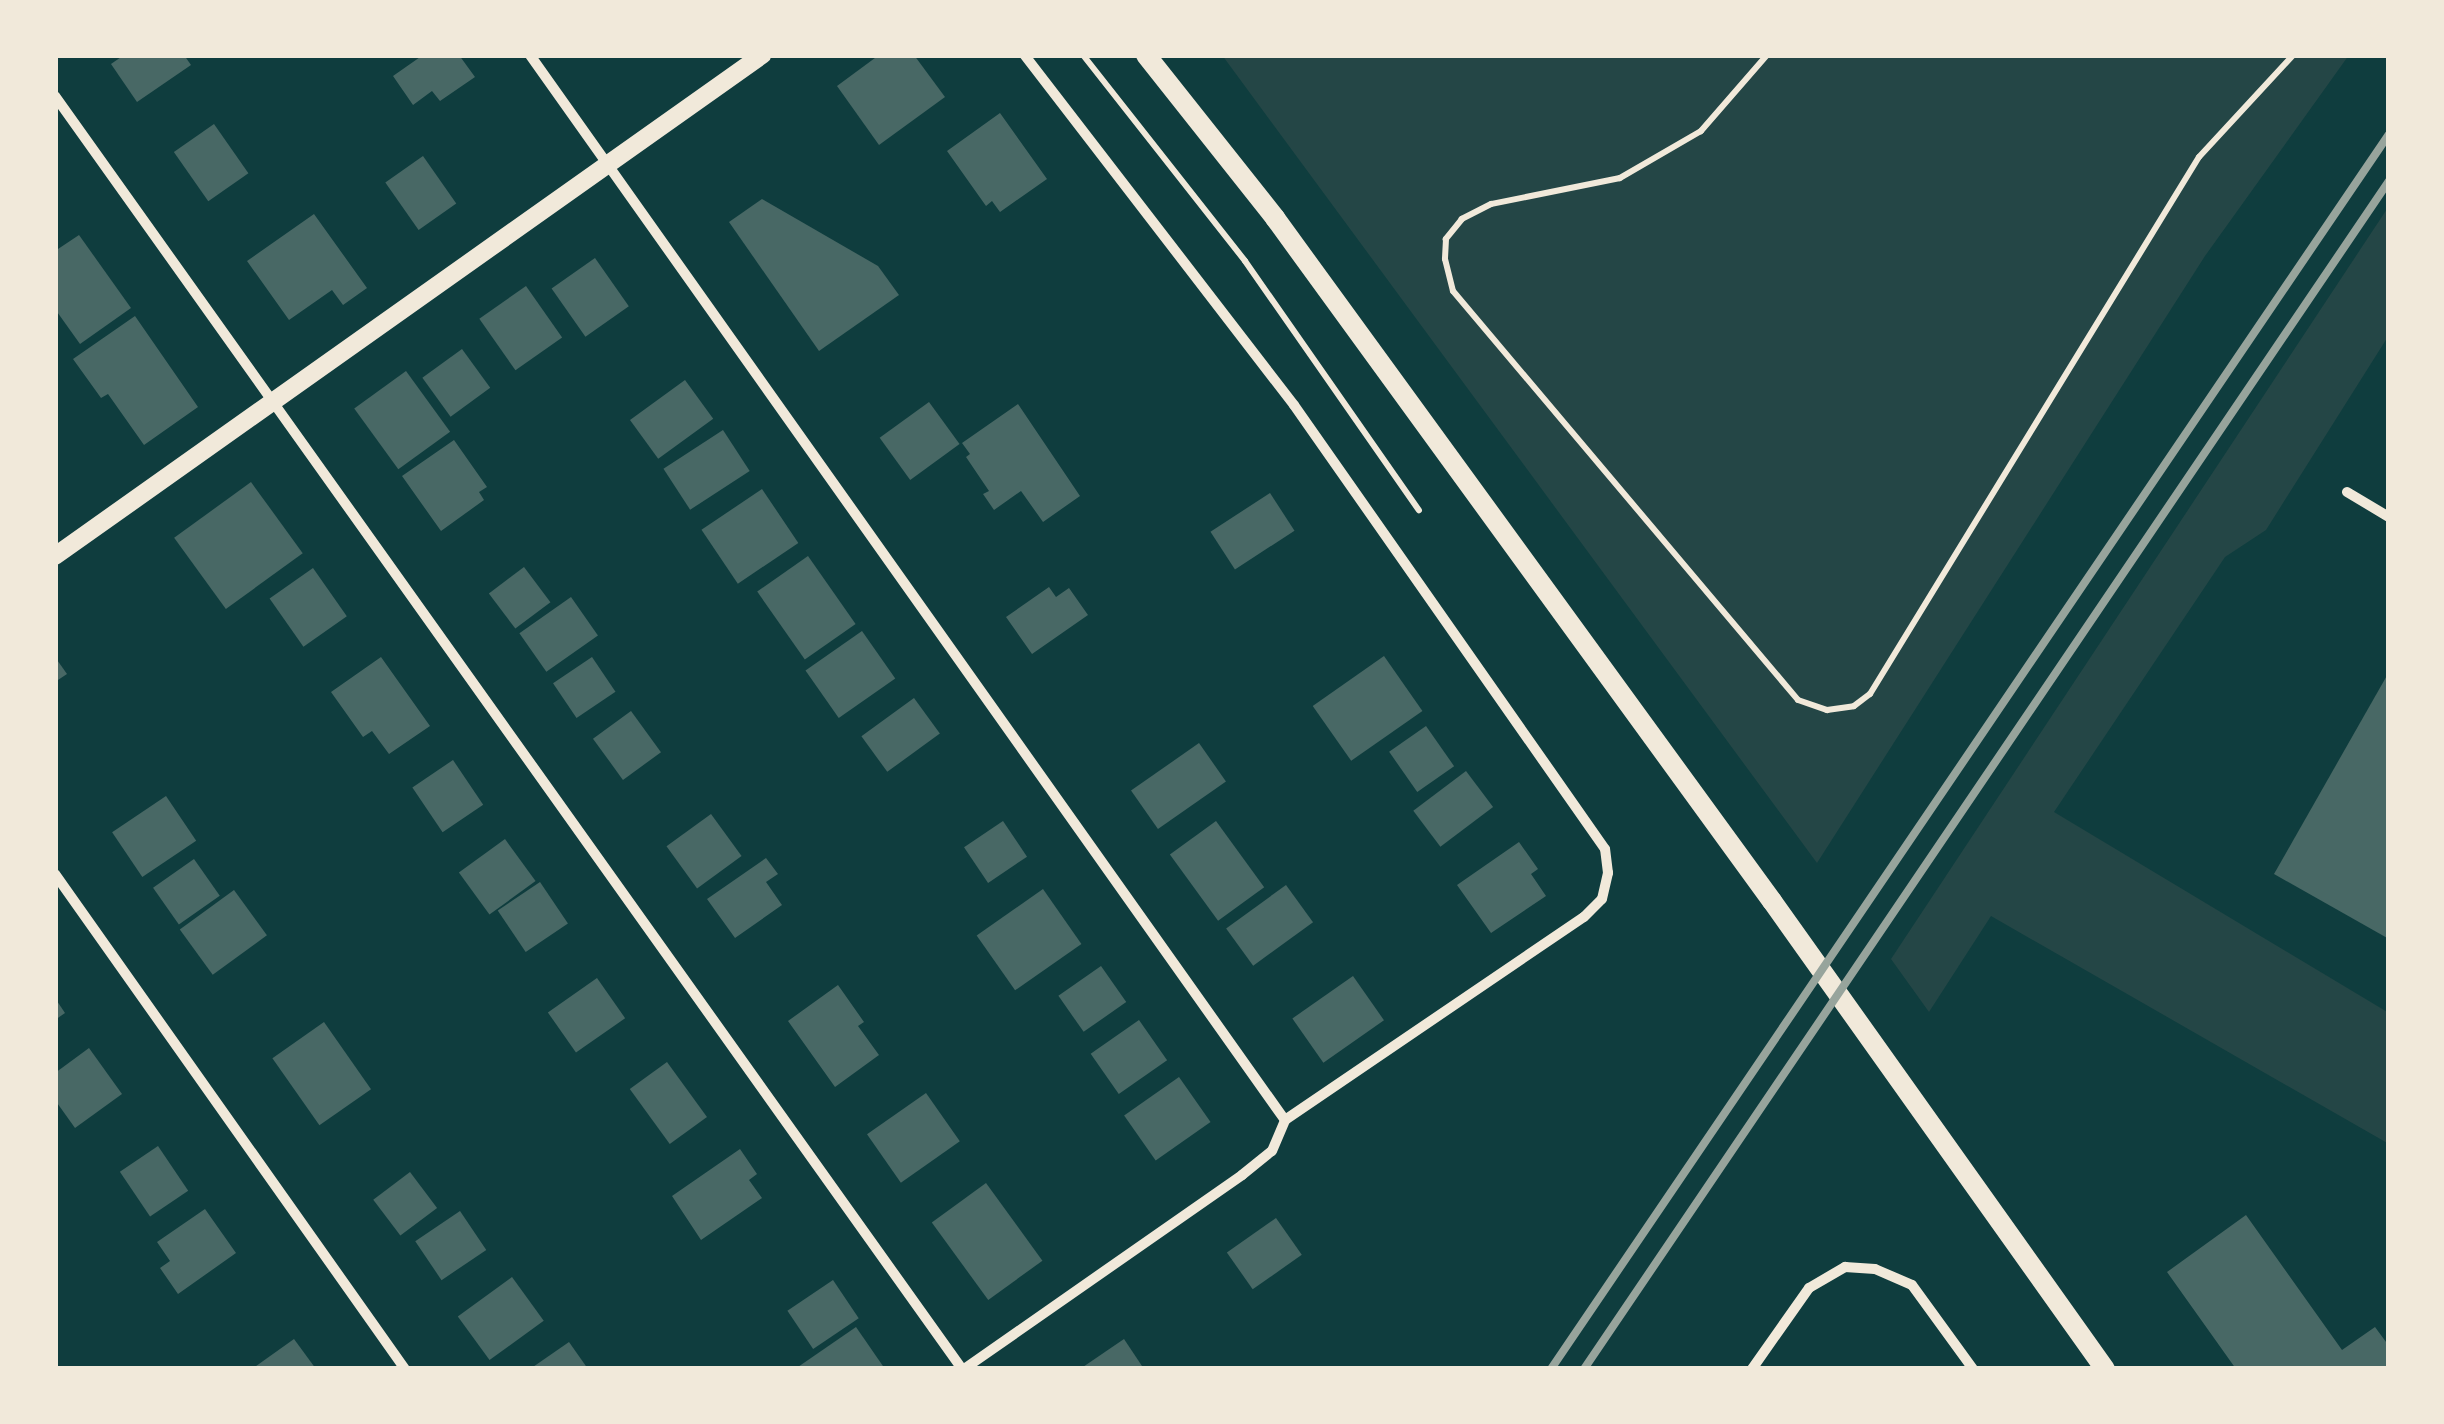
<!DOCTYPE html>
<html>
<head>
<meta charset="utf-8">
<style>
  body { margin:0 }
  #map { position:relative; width:2444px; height:1424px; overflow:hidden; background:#0f3d3e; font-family:Lora,serif }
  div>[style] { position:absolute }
  .green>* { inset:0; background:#244646 }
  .building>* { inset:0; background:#486865; transform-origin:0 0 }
  .path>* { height:6px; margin:-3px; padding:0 3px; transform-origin:3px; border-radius:3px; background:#f1e9da }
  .minor>* { height:10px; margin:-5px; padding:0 5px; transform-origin:5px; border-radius:5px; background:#f1e9da }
  .tertiary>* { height:18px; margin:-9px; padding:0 9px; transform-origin:9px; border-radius:9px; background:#f1e9da }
  .secondary>* { height:20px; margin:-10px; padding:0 10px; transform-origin:10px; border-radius:10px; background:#f1e9da }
  .rail>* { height:8px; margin:-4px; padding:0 4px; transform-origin:4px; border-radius:4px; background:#97a49c }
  span { translate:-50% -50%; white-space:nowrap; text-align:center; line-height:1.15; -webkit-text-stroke:8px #f1e9da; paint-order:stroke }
  .frame { position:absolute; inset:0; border:58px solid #f1e9da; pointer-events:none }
</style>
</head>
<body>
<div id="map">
  <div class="green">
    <i style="clip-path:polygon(1222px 55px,2349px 55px,2205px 256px,1817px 863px)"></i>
    <i style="clip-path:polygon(2389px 206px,2389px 335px,2266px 530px,2225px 557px,2054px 812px,2389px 1013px,2389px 1144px,1991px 916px,1929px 1012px,1891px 959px)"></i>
  </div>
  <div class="building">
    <i style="clip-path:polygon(124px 55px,184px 55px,191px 65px,137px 102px,111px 64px)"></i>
    <i style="clip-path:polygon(423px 55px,459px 55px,475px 77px,440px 101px,432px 91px,413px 105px,393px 76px)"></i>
    <i style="clip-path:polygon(879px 55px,914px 55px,945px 97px,879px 145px,837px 86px)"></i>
    <i style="clip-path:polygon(1000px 113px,1047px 179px,1000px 212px,992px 201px,986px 206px,947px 151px)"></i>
    <i style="left:214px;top:124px;width:60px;height:49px;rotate:55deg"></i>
    <i style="left:423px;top:156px;width:58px;height:46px;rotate:55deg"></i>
    <i style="clip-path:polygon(762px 199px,878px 266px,899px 295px,819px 351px,729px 222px)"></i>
    <i style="clip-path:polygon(314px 214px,367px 288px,343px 305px,332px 290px,289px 320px,247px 261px)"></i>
    <i style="clip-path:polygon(79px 235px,131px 308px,80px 344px,55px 309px,55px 251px)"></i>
    <i style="left:595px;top:258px;width:59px;height:53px;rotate:55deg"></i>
    <i style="left:526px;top:286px;width:63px;height:57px;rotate:55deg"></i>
    <i style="clip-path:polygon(135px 316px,198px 407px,144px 445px,108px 394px,101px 398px,73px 359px)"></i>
    <i style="left:462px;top:349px;width:48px;height:49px;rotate:54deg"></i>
    <i style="left:406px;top:371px;width:75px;height:64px;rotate:54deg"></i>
    <i style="left:685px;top:380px;width:48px;height:68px;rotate:54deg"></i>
    <i style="left:929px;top:402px;width:52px;height:61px;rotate:54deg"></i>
    <i style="clip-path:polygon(1018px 404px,1080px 496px,1043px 522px,1021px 491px,994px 510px,983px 494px,989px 491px,966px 457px,970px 454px,962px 443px)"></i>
    <i style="left:723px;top:430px;width:49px;height:71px;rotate:57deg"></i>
    <i style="clip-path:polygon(454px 440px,487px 487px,479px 492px,484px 500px,441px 531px,402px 476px)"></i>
    <i style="left:251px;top:482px;width:88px;height:95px;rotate:54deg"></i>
    <i style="left:762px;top:489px;width:65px;height:73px;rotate:56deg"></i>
    <i style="left:1270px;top:493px;width:45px;height:71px;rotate:57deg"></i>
    <i style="left:808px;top:556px;width:83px;height:62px;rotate:55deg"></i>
    <i style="left:524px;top:567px;width:44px;height:44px;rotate:53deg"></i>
    <i style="left:313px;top:568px;width:59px;height:53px;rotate:55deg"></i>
    <i style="clip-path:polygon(1049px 587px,1056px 597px,1069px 588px,1088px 615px,1032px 654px,1006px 617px)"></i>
    <i style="left:571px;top:597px;width:47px;height:63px;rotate:55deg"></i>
    <i style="left:862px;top:631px;width:58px;height:69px;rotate:55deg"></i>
    <i style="left:1384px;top:656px;width:67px;height:87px;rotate:55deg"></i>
    <i style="clip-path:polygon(55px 657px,67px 674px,55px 682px)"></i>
    <i style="clip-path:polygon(381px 657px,430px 726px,389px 754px,372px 731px,363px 737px,331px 692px)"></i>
    <i style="left:592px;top:657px;width:42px;height:47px;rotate:56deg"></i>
    <i style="clip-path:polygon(2389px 672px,2389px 939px,2274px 874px)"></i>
    <i style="left:914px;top:698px;width:44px;height:65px;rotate:54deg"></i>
    <i style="left:631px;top:711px;width:51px;height:47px;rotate:54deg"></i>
    <i style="left:1426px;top:726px;width:49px;height:45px;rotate:55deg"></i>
    <i style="left:1199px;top:743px;width:47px;height:83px;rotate:55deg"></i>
    <i style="left:453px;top:760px;width:54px;height:49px;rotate:56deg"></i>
    <i style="left:1466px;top:771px;width:45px;height:66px;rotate:53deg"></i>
    <i style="left:166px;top:796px;width:54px;height:65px;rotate:56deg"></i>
    <i style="left:711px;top:814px;width:52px;height:55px;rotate:54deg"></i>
    <i style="left:1003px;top:821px;width:43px;height:47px;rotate:56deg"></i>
    <i style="left:1216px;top:821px;width:82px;height:57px;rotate:54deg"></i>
    <i style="left:505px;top:839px;width:52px;height:57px;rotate:54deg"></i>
    <i style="clip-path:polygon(1519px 842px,1538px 869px,1531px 874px,1546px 896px,1491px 933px,1457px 885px)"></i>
    <i style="clip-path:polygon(766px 858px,778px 874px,766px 882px,782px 905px,735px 938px,707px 899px)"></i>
    <i style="left:194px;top:859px;width:45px;height:50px;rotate:55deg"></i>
    <i style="left:540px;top:882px;width:50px;height:51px;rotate:56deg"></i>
    <i style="left:1286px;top:885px;width:46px;height:74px;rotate:54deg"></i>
    <i style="left:1043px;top:889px;width:67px;height:81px;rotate:55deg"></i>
    <i style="left:234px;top:890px;width:56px;height:67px;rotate:54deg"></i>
    <i style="left:1101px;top:966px;width:44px;height:52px;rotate:55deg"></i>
    <i style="left:1353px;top:976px;width:54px;height:74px;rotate:55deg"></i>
    <i style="left:597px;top:978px;width:49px;height:60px;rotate:55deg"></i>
    <i style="clip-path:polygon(838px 985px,864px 1022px,858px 1026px,879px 1055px,835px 1087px,788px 1021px)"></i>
    <i style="clip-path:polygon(55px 998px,65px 1013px,55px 1020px)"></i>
    <i style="left:1139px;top:1020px;width:49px;height:59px;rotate:55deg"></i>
    <i style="left:324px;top:1022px;width:82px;height:63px;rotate:55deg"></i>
    <i style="clip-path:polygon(89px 1048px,122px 1094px,75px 1128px,55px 1100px,55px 1073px)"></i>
    <i style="left:667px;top:1062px;width:68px;height:46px;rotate:54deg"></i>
    <i style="left:1179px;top:1077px;width:55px;height:67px;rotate:55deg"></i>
    <i style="left:926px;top:1093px;width:59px;height:72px;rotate:55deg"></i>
    <i style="left:158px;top:1146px;width:54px;height:46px;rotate:56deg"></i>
    <i style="clip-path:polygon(740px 1149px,757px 1174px,749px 1180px,762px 1198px,701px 1240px,672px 1196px)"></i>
    <i style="left:410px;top:1172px;width:45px;height:46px;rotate:53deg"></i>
    <i style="left:986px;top:1183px;width:96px;height:67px;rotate:54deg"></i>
    <i style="clip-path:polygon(205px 1209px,236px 1253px,178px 1294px,160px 1268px,170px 1261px,157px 1242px)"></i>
    <i style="left:460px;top:1211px;width:47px;height:54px;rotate:56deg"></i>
    <i style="clip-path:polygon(2246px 1215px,2342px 1350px,2375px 1327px,2389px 1346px,2389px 1369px,2236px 1369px,2167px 1272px)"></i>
    <i style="left:1276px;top:1218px;width:45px;height:60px;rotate:55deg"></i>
    <i style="left:512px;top:1277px;width:54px;height:67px;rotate:54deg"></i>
    <i style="left:833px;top:1280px;width:46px;height:55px;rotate:56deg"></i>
    <i style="clip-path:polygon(856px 1327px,885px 1369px,795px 1369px)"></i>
    <i style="clip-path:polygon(294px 1339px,316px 1369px,252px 1369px)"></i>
    <i style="clip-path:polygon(1124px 1339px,1144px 1369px,1080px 1369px)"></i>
    <i style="clip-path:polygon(569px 1342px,588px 1369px,530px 1369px)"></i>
  </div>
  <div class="path">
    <i style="left:1083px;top:55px;width:262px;rotate:51.8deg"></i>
    <i style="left:1245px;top:261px;width:304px;rotate:55.1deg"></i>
    <i style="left:1767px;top:55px;width:101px;rotate:131deg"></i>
    <i style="left:1701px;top:131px;width:94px;rotate:149.9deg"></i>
    <i style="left:1620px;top:178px;width:132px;rotate:168.6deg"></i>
    <i style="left:1491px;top:204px;width:33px;rotate:153deg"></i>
    <i style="left:1462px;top:219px;width:26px;rotate:129deg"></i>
    <i style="left:1446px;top:239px;width:20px;rotate:93deg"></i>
    <i style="left:1445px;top:259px;width:33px;rotate:76deg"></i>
    <i style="left:1453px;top:291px;width:535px;rotate:49.85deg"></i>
    <i style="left:1798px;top:700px;width:31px;rotate:19deg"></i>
    <i style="left:1827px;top:710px;width:27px;rotate:-8deg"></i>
    <i style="left:1854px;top:706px;width:20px;rotate:-37deg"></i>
    <i style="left:1870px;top:694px;width:630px;rotate:-58.51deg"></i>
    <i style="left:2199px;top:157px;width:139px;rotate:-47.3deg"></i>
  </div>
  <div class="minor">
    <i style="left:530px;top:55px;width:1305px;rotate:54.67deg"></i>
    <i style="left:55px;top:96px;width:1563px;rotate:54.53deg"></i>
    <i style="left:2347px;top:492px;width:49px;rotate:30.8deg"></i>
    <i style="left:55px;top:874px;width:606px;rotate:54.74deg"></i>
    <i style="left:964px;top:1369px;width:339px;rotate:-34.9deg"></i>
    <i style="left:1242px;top:1175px;width:38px;rotate:-39deg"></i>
    <i style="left:1272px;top:1151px;width:34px;rotate:-67deg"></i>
    <i style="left:1285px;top:1120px;width:361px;rotate:-34.2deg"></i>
    <i style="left:1584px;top:917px;width:25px;rotate:-45deg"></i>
    <i style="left:1602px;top:899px;width:27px;rotate:-77deg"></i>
    <i style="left:1608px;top:873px;width:24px;rotate:-97deg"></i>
    <i style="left:1605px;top:849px;width:542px;rotate:-125.01deg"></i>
    <i style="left:1294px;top:405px;width:442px;rotate:-127.6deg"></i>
    <i style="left:1752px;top:1369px;width:99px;rotate:-54.9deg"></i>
    <i style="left:1809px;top:1288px;width:42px;rotate:-30.3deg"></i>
    <i style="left:1845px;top:1267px;width:30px;rotate:4deg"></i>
    <i style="left:1875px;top:1269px;width:40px;rotate:23.4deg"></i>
    <i style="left:1912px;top:1285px;width:104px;rotate:54deg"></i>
  </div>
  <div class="tertiary">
    <i style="left:55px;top:556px;width:867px;rotate:-35.32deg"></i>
  </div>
  <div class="secondary">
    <i style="left:1146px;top:55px;width:208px;rotate:51.6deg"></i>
    <i style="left:1275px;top:218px;width:845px;rotate:53.96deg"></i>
    <i style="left:1772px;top:901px;width:574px;rotate:54.57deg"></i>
  </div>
  <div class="rail">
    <i style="left:1551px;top:1369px;width:1492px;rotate:-55.84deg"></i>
    <i style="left:1584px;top:1369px;width:1435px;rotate:-55.88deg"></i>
  </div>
  <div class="frame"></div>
</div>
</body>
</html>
